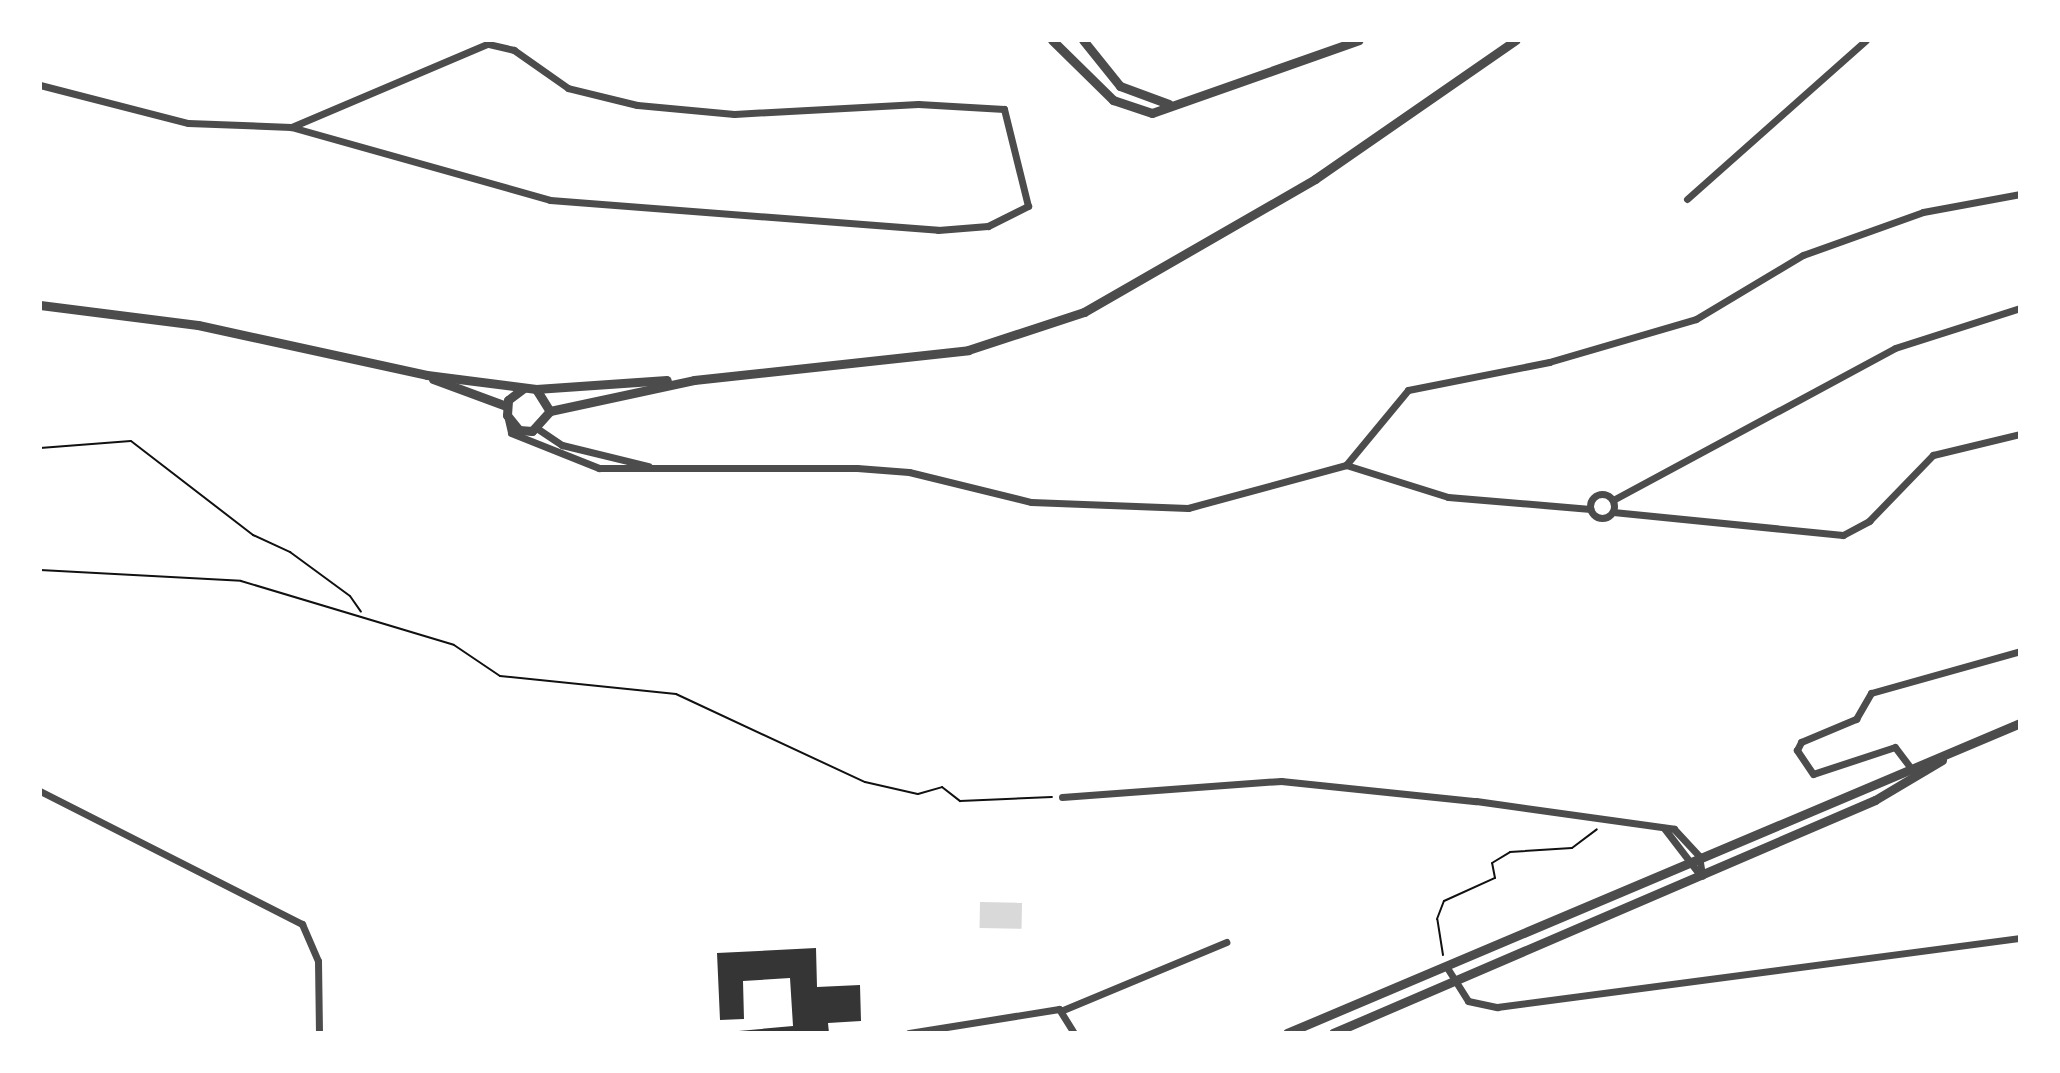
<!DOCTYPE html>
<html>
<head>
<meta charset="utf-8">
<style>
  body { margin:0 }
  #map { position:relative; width:2060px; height:1073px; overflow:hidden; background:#fff; font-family:Poppins,sans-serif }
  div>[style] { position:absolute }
  .water>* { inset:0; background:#d9d9d9; transform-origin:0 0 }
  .building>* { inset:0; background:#353535 }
  .path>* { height:2px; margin:-1px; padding:0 1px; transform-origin:1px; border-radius:1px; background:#111 }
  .minor>* { height:7px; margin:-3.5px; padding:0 3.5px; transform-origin:3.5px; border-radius:3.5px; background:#4c4c4c }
  .minor>.ring { margin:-3.5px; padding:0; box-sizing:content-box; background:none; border:7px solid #4c4c4c; border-radius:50% }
  .tertiary>* { height:9px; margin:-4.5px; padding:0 4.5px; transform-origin:4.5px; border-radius:4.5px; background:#4c4c4c }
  span { translate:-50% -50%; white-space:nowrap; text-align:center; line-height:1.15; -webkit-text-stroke:6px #fff; paint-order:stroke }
  .frame { position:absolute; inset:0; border:42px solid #fff; pointer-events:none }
</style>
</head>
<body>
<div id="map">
  <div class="water">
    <i style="left:980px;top:902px;width:42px;height:26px;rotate:1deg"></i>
  </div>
  <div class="building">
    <i style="clip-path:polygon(816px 948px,817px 987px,860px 985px,861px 1021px,828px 1023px,829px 1033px,716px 1033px,793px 1026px,790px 978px,743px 981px,744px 1019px,720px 1020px,717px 953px)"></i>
  </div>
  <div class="path">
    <i style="left:40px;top:448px;width:91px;rotate:-4.4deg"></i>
    <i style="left:131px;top:441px;width:154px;rotate:37.6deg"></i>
    <i style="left:253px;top:535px;width:41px;rotate:24.7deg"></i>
    <i style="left:290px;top:552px;width:74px;rotate:36.3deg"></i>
    <i style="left:350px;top:596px;width:19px;rotate:55deg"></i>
    <i style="left:40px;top:570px;width:201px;rotate:3.1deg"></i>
    <i style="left:241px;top:581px;width:222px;rotate:16.7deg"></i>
    <i style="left:454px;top:645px;width:55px;rotate:34deg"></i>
    <i style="left:500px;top:676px;width:177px;rotate:5.8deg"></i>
    <i style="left:676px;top:694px;width:208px;rotate:25deg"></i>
    <i style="left:865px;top:782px;width:54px;rotate:12.8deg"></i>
    <i style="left:918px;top:794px;width:25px;rotate:-16deg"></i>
    <i style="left:942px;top:787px;width:23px;rotate:38deg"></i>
    <i style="left:960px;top:801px;width:92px;rotate:-2.5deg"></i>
    <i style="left:1443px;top:955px;width:36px;rotate:-99deg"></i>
    <i style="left:1437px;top:919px;width:19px;rotate:-69deg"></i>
    <i style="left:1444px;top:901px;width:56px;rotate:-24.3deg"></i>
    <i style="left:1495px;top:878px;width:15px;rotate:-101deg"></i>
    <i style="left:1492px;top:863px;width:21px;rotate:-31deg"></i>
    <i style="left:1510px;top:852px;width:62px;rotate:-3.7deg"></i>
    <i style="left:1572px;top:848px;width:31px;rotate:-37deg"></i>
  </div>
  <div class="minor">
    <i style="left:40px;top:85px;width:153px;rotate:14.4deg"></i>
    <i style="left:188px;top:123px;width:103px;rotate:2.2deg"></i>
    <i style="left:291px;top:127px;width:269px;rotate:15.7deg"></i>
    <i style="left:550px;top:200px;width:389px;rotate:4.4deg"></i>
    <i style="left:938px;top:230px;width:50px;rotate:-4.6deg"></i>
    <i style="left:988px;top:226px;width:45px;rotate:-26.6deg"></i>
    <i style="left:1028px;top:206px;width:100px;rotate:-103.9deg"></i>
    <i style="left:1004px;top:109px;width:86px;rotate:-176.7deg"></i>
    <i style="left:918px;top:104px;width:184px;rotate:176.9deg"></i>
    <i style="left:734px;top:114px;width:97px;rotate:-174.7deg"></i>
    <i style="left:637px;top:105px;width:71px;rotate:-166.2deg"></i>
    <i style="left:568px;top:88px;width:66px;rotate:-144.9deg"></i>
    <i style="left:514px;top:50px;width:28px;rotate:-167deg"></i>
    <i style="left:487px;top:44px;width:213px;rotate:157deg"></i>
    <i style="left:1687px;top:199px;width:239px;rotate:-41.6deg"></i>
    <i style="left:507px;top:415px;width:18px;rotate:77deg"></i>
    <i style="left:511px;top:433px;width:95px;rotate:21.7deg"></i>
    <i style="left:599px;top:468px;width:258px"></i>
    <i style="left:857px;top:468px;width:52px;rotate:4.4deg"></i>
    <i style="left:909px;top:472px;width:126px;rotate:13.8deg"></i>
    <i style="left:1031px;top:502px;width:157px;rotate:2.2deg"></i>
    <i style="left:1188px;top:508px;width:164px;rotate:-15.2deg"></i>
    <i style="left:538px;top:429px;width:29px;rotate:34deg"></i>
    <i style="left:562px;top:445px;width:89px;rotate:13.7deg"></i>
    <i style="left:1346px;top:465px;width:97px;rotate:-50.4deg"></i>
    <i style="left:1408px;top:390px;width:144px;rotate:-11.2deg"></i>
    <i style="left:1549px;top:362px;width:153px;rotate:-16.3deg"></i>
    <i style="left:1696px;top:319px;width:125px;rotate:-30.9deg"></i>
    <i style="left:1803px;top:255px;width:127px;rotate:-19.7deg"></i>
    <i style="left:1923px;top:212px;width:99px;rotate:-10.5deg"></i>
    <i style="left:1346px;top:465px;width:107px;rotate:17.4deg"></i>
    <i style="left:1448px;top:497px;width:143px;rotate:4.8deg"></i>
    <i class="ring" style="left:1590px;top:494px;width:17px;height:17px"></i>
    <i style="left:1613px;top:500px;width:320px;rotate:-28.3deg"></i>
    <i style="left:1895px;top:348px;width:131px;rotate:-17.7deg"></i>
    <i style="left:1613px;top:512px;width:231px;rotate:5.7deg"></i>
    <i style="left:1843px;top:535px;width:30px;rotate:-28deg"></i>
    <i style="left:1869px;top:521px;width:92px;rotate:-45.9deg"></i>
    <i style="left:1933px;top:455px;width:89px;rotate:-13.6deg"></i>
    <i style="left:1910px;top:767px;width:25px;rotate:-127deg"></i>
    <i style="left:1895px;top:747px;width:86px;rotate:161.8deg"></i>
    <i style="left:1813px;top:774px;width:29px;rotate:-124deg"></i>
    <i style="left:1797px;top:750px;width:9px;rotate:-63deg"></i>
    <i style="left:1801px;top:742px;width:60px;rotate:-22.7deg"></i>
    <i style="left:1856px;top:719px;width:30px;rotate:-60deg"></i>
    <i style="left:1871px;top:693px;width:155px;rotate:-15.7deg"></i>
    <i style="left:40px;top:791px;width:294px;rotate:26.9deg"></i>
    <i style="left:302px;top:924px;width:40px;rotate:66.6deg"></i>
    <i style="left:318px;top:961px;width:72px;rotate:89.2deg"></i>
    <i style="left:1062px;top:797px;width:220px;rotate:-4.2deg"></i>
    <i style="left:1281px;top:781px;width:196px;rotate:5.9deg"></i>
    <i style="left:1476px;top:801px;width:200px;rotate:8deg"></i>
    <i style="left:1674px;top:829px;width:37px;rotate:47deg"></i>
    <i style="left:1699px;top:856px;width:20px;rotate:81deg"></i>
    <i style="left:1664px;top:828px;width:59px;rotate:52.5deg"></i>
    <i style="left:1446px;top:966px;width:41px;rotate:57.8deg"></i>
    <i style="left:1468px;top:1001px;width:30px;rotate:12deg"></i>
    <i style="left:1497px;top:1007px;width:528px;rotate:-7.52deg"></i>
    <i style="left:1063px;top:1010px;width:177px;rotate:-22.6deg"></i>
    <i style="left:909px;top:1033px;width:152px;rotate:-9.1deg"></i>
    <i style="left:1059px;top:1009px;width:28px;rotate:58deg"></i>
  </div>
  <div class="tertiary">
    <i style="left:1052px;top:40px;width:86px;rotate:44.5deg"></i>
    <i style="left:1113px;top:100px;width:41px;rotate:18.4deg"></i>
    <i style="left:1152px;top:113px;width:219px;rotate:-19.4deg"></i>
    <i style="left:1083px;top:40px;width:59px;rotate:51.2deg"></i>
    <i style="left:1120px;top:86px;width:52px;rotate:20.2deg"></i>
    <i style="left:40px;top:305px;width:159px;rotate:7.2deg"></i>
    <i style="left:198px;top:325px;width:234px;rotate:12.3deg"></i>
    <i style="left:427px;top:375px;width:110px;rotate:7.3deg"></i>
    <i style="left:536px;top:389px;width:26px;rotate:58deg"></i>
    <i style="left:550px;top:411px;width:27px;rotate:132deg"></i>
    <i style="left:532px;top:431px;width:13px;rotate:-176deg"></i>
    <i style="left:519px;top:430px;width:19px;rotate:-129deg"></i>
    <i style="left:507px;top:415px;width:15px;rotate:-86deg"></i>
    <i style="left:508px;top:400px;width:20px;rotate:-37deg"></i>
    <i style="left:433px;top:379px;width:78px;rotate:20.3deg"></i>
    <i style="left:536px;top:389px;width:131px;rotate:-3.9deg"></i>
    <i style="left:550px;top:411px;width:147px;rotate:-12.1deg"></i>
    <i style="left:694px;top:380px;width:276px;rotate:-6.2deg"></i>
    <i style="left:968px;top:350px;width:122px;rotate:-18.1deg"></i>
    <i style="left:1084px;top:312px;width:267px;rotate:-29.9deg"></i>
    <i style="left:1315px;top:179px;width:244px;rotate:-34.7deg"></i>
    <i style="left:1287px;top:1033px;width:796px;rotate:-22.92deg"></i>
    <i style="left:1333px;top:1033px;width:590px;rotate:-23.26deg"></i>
    <i style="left:1875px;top:800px;width:78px;rotate:-30.8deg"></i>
  </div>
  <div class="frame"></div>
</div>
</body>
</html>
